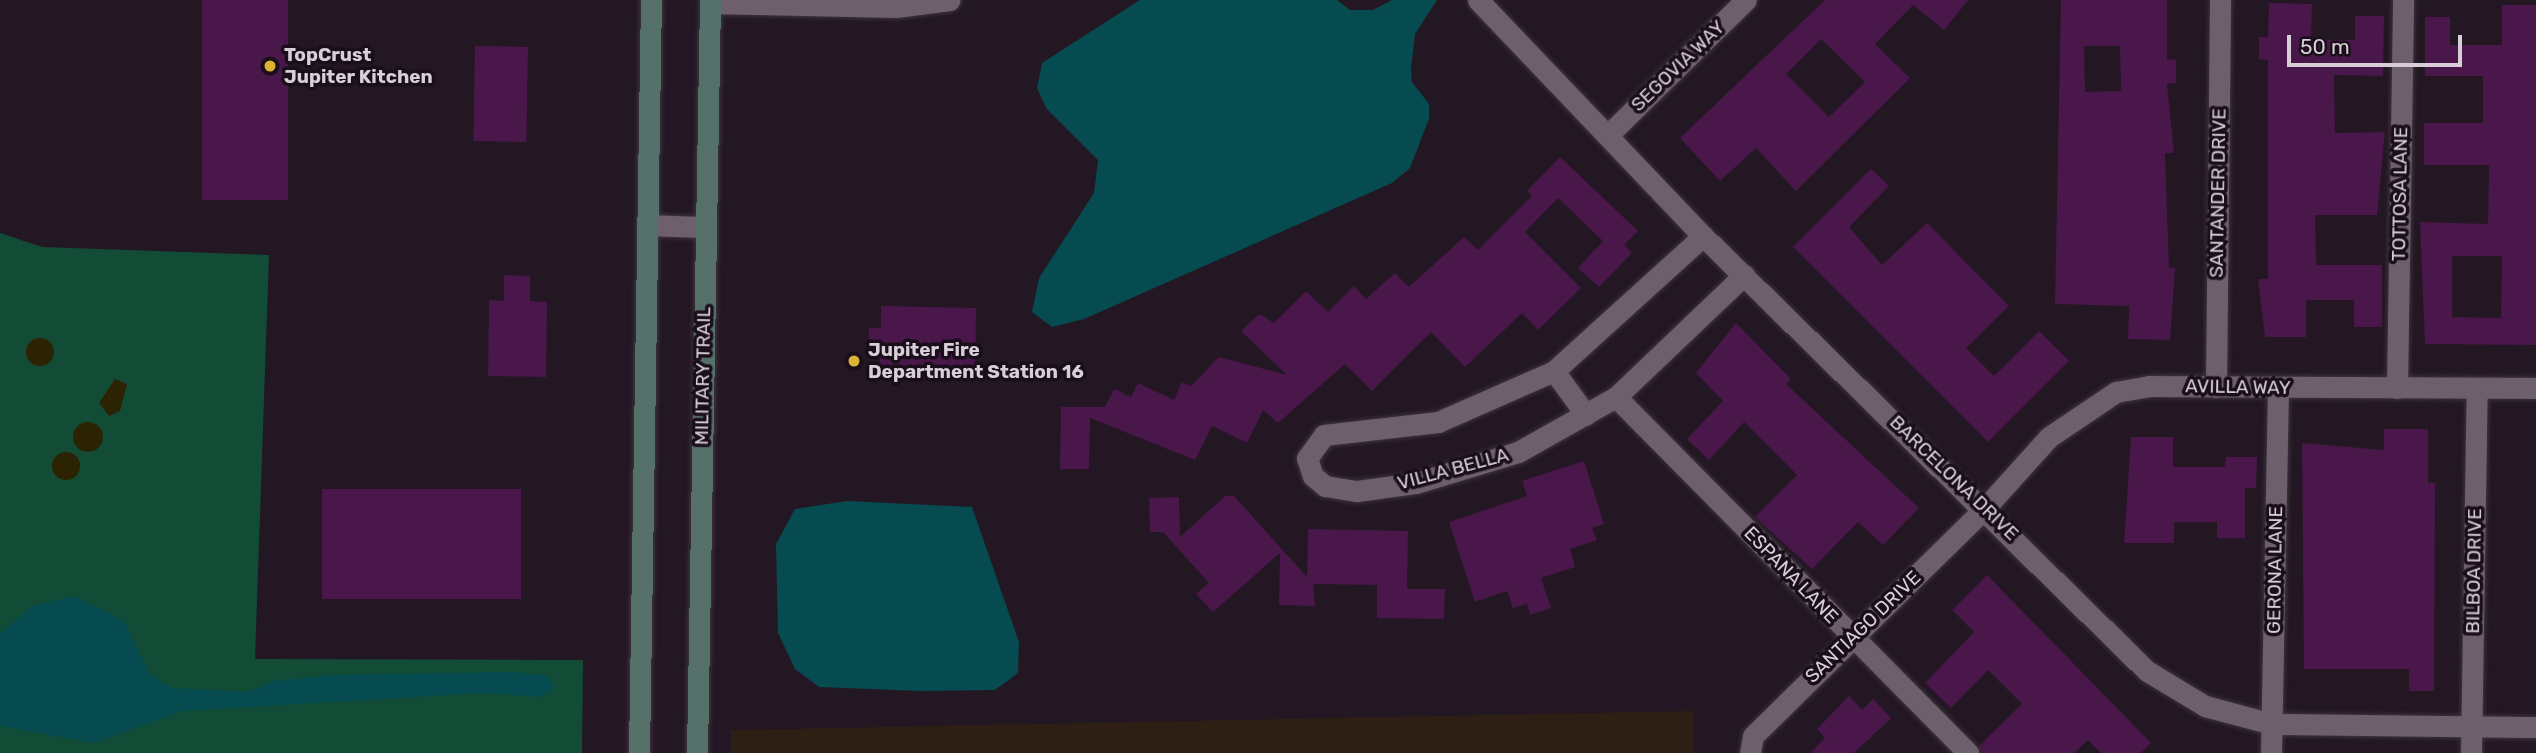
<!DOCTYPE html>
<html>
<head>
<meta charset="utf-8">
<style>
  body { margin:0 }
  #map { position:relative; width:2536px; height:753px; overflow:hidden; background:#231723; font-family:Rubik,sans-serif }
  div>[style] { position:absolute }
  .education>* { inset:0; background:#2e1f15 }
  .green>* { inset:0; background:#124c37 }
  .sand>* { inset:0; background:#2b2302 }
  .round { border-radius:50% }
  .water>* { inset:0; background:#054b50 }
  .building>* { inset:0; background:#49174a; transform-origin:0 0 }
  .roads { filter:drop-shadow(0 0 2px #3d343d) drop-shadow(0 0 2px #3d343d) }
  .street>* { height:21px; margin:-10.5px; padding:0 10.5px; transform-origin:10.5px; border-radius:10.5px; background:#6e5f6d }
  .secondary>* { height:21px; margin:-10.5px; padding:0 10.5px; transform-origin:10.5px; border-radius:10.5px; background:#557068 }
  .dots>* { width:19px; height:19px; translate:-50% -50%; box-sizing:border-box; border:4px solid #1a0e1a; border-radius:50% }
  span { translate:-50% -50%; white-space:nowrap; text-align:center; line-height:1.15; -webkit-text-stroke:7px #1a0e1a; paint-order:stroke }
  .poi-label { font-size:19px; color:#d7ced7; font-weight:700 }
  .left { translate:0 -50%; text-align:left }
  .street-label { font-size:19px; color:#d7ced7 }
  .scale { position:absolute; left:2287px; top:35px; width:175px; height:32px; box-sizing:border-box; border:4px solid #d7ced7; border-top:0; padding-left:9px; font-size:21px; line-height:24px; white-space:nowrap; color:#d7ced7; -webkit-text-stroke:5px #1a0e1a; paint-order:stroke }
</style>
</head>
<body>
<div id="map">
  <div class="education">
    <i style="clip-path:polygon(1694px 711px,1693px 753px,731px 753px,731px 730px)"></i>
  </div>
  <div class="green">
    <i style="clip-path:polygon(0 233px,42px 247px,269px 255px,255px 659px,583px 660px,582px 753px,0 753px)"></i>
  </div>
  <div class="sand">
    <i class="round" style="left:26px;top:338px;width:28px;height:28px"></i>
    <i style="clip-path:polygon(115px 379px,127px 384px,120px 411px,109px 416px,99px 403px)"></i>
    <i class="round" style="left:73px;top:422px;width:30px;height:30px"></i>
    <i class="round" style="left:52px;top:452px;width:28px;height:28px"></i>
  </div>
  <div class="water">
    <i style="clip-path:polygon(1140px 0,1337px 0,1350px 10px,1373px 10px,1392px 0,1437px 0,1415px 34px,1411px 69px,1412px 82px,1429px 104px,1429px 119px,1410px 168px,1392px 183px,1084px 319px,1052px 327px,1032px 312px,1039px 278px,1094px 193px,1098px 160px,1046px 108px,1037px 88px,1042px 63px)"></i>
    <i style="clip-path:polygon(847px 501px,972px 507px,1019px 642px,1018px 673px,995px 690px,921px 691px,819px 687px,795px 669px,778px 633px,776px 544px,795px 509px)"></i>
    <i style="clip-path:polygon(74px 596px,123px 620px,149px 673px,172px 688px,247px 692px,274px 681px,333px 675px,515px 672px,548px 676px,554px 688px,542px 697px,482px 693px,184px 711px,93px 743px,0 726px,0 634px,32px 606px)"></i>
  </div>
  <div class="building">
    <i style="left:202px;top:0;width:86px;height:200px"></i>
    <i style="clip-path:polygon(evenodd,1825px 0,1968px 0,1944px 30px,1913px 5px,1875px 44px,1910px 78px,1796px 191px,1756px 148px,1720px 181px,1680px 138px,1825px 0,1821px 39px,1865px 82px,1829px 117px,1786px 74px,1821px 39px)"></i>
    <i style="clip-path:polygon(evenodd,2061px 0,2167px 0,2167px 60px,2176px 59px,2176px 83px,2167px 84px,2174px 153px,2165px 153px,2169px 268px,2175px 268px,2170px 340px,2128px 339px,2129px 306px,2055px 304px,2061px 0,2084px 46px,2120px 46px,2121px 91px,2085px 92px,2084px 46px)"></i>
    <i style="clip-path:polygon(2269px 3px,2312px 4px,2311px 40px,2355px 40px,2355px 16px,2384px 16px,2383px 76px,2334px 75px,2335px 133px,2385px 132px,2377px 215px,2315px 215px,2316px 265px,2382px 265px,2382px 327px,2354px 327px,2354px 300px,2306px 300px,2306px 337px,2265px 337px,2258px 279px,2268px 279px,2268px 60px,2259px 59px,2259px 37px,2268px 37px)"></i>
    <i style="clip-path:polygon(evenodd,2502px 5px,2536px 5px,2536px 345px,2425px 344px,2420px 222px,2488px 224px,2489px 165px,2424px 165px,2424px 123px,2483px 123px,2483px 76px,2425px 76px,2425px 17px,2450px 17px,2450px 45px,2502px 45px,2502px 5px,2452px 256px,2502px 256px,2501px 318px,2452px 317px,2452px 256px)"></i>
    <i style="left:475px;top:46px;width:53px;height:95px;rotate:1deg"></i>
    <i style="clip-path:polygon(1560px 157px,1638px 231px,1624px 245px,1632px 253px,1599px 287px,1578px 268px,1603px 241px,1558px 198px,1525px 232px,1581px 288px,1538px 330px,1522px 313px,1465px 367px,1431px 332px,1372px 391px,1345px 364px,1278px 423px,1263px 410px,1247px 443px,1212px 426px,1195px 460px,1090px 418px,1089px 469px,1060px 469px,1061px 407px,1105px 407px,1114px 389px,1131px 397px,1138px 383px,1174px 400px,1182px 382px,1191px 386px,1219px 357px,1287px 375px,1241px 331px,1259px 314px,1274px 323px,1306px 291px,1328px 312px,1354px 286px,1366px 299px,1395px 273px,1409px 287px,1464px 237px,1478px 250px,1532px 196px,1527px 191px)"></i>
    <i style="clip-path:polygon(1871px 169px,1889px 186px,1849px 227px,1882px 265px,1927px 223px,2009px 306px,1966px 348px,1994px 376px,2039px 331px,2069px 361px,1988px 442px,1793px 247px)"></i>
    <i style="clip-path:polygon(504px 275px,530px 276px,530px 301px,547px 302px,546px 377px,488px 376px,489px 300px,504px 301px)"></i>
    <i style="clip-path:polygon(881px 306px,976px 308px,975px 380px,880px 378px,880px 356px,868px 356px,869px 328px,881px 328px)"></i>
    <i style="clip-path:polygon(1736px 323px,1791px 379px,1786px 384px,1919px 508px,1883px 545px,1858px 522px,1812px 569px,1755px 517px,1797px 475px,1744px 422px,1709px 460px,1687px 439px,1723px 401px,1696px 373px)"></i>
    <i style="clip-path:polygon(2384px 429px,2428px 429px,2428px 483px,2435px 483px,2434px 691px,2409px 691px,2409px 669px,2304px 669px,2302px 443px,2384px 450px)"></i>
    <i style="clip-path:polygon(2131px 437px,2173px 437px,2173px 467px,2225px 467px,2226px 457px,2257px 457px,2256px 488px,2245px 488px,2245px 538px,2217px 538px,2217px 522px,2174px 522px,2174px 543px,2124px 543px)"></i>
    <i style="clip-path:polygon(1584px 461px,1604px 524px,1592px 528px,1597px 540px,1570px 549px,1575px 567px,1541px 578px,1551px 608px,1530px 615px,1527px 604px,1513px 608px,1507px 591px,1475px 602px,1449px 522px,1527px 496px,1522px 481px)"></i>
    <i style="left:322px;top:489px;width:199px;height:110px"></i>
    <i style="clip-path:polygon(1225px 496px,1234px 496px,1307px 577px,1308px 529px,1408px 531px,1407px 589px,1445px 589px,1444px 619px,1377px 618px,1377px 585px,1313px 584px,1315px 606px,1279px 605px,1280px 553px,1213px 612px,1196px 594px,1209px 583px,1163px 532px,1150px 532px,1149px 498px,1179px 497px,1180px 537px)"></i>
    <i style="clip-path:polygon(1987px 575px,2151px 743px,2141px 753px,2101px 753px,2088px 740px,2074px 753px,1981px 753px,1979px 746px,2022px 704px,1988px 670px,1951px 708px,1925px 683px,1974px 632px,1952px 610px)"></i>
    <i style="clip-path:polygon(1849px 696px,1862px 710px,1873px 699px,1891px 718px,1854px 753px,1810px 753px,1825px 738px,1817px 729px)"></i>
  </div>
  <div class="roads">
    <div class="street">
      <i style="left:1478px;top:0;width:326px;rotate:46.4deg"></i>
      <i style="left:1703px;top:236px;width:622px;rotate:44.41deg"></i>
      <i style="left:2147px;top:671px;width:68px;rotate:31.1deg"></i>
      <i style="left:2205px;top:706px;width:69px;rotate:15deg"></i>
      <i style="left:2272px;top:724px;width:264px;rotate:0.7deg"></i>
      <i style="left:710px;top:3px;width:186px;rotate:1.2deg"></i>
      <i style="left:896px;top:7px;width:54px;rotate:-7.4deg"></i>
      <i style="left:1610px;top:133px;width:190px;rotate:-44.4deg"></i>
      <i style="left:648px;top:225px;width:58px;rotate:2deg"></i>
      <i style="left:1703px;top:236px;width:201px;rotate:137.8deg"></i>
      <i style="left:1554px;top:371px;width:127px;rotate:156.3deg"></i>
      <i style="left:1438px;top:422px;width:115px;rotate:173.5deg"></i>
      <i style="left:1324px;top:435px;width:29px;rotate:126deg"></i>
      <i style="left:1307px;top:458px;width:19px;rotate:72deg"></i>
      <i style="left:1313px;top:476px;width:16px;rotate:40deg"></i>
      <i style="left:1325px;top:486px;width:32px;rotate:9deg"></i>
      <i style="left:1357px;top:491px;width:60px;rotate:-7.7deg"></i>
      <i style="left:1416px;top:483px;width:107px;rotate:-16.9deg"></i>
      <i style="left:1518px;top:452px;width:112px;rotate:-29.3deg"></i>
      <i style="left:1616px;top:397px;width:177px;rotate:-43.6deg"></i>
      <i style="left:1554px;top:371px;width:54px;rotate:54deg"></i>
      <i style="left:2216px;top:387px;width:387px;rotate:-89.4deg"></i>
      <i style="left:2397px;top:388px;width:388px;rotate:-89.1deg"></i>
      <i style="left:1616px;top:397px;width:501px;rotate:45.32deg"></i>
      <i style="left:1750px;top:753px;width:17px;rotate:-80deg"></i>
      <i style="left:1753px;top:736px;width:327px;rotate:-44.5deg"></i>
      <i style="left:1986px;top:507px;width:94px;rotate:-48deg"></i>
      <i style="left:2049px;top:437px;width:81px;rotate:-33.9deg"></i>
      <i style="left:2116px;top:392px;width:35px;rotate:-10deg"></i>
      <i style="left:2150px;top:386px;width:386px;rotate:0.3deg"></i>
      <i style="left:2271px;top:753px;width:366px;rotate:-88.9deg"></i>
      <i style="left:2471px;top:753px;width:365px;rotate:-89.1deg"></i>
    </div>
    <div class="secondary">
      <i style="left:639px;top:753px;width:753px;rotate:-89.09deg"></i>
      <i style="left:697px;top:753px;width:753px;rotate:-89.01deg"></i>
    </div>
  </div>
  <div class="dots">
    <i style="left:270px;top:66px;background:#dcb233"></i>
    <i style="left:854px;top:361px;background:#dcb233"></i>
  </div>
  <div class="poi-label">
    <span class="left" style="left:284px;top:66px">TopCrust<br>Jupiter Kitchen</span>
    <span class="left" style="left:868px;top:361px">Jupiter Fire<br>Department Station 16</span>
  </div>
  <div class="street-label">
    <span style="left:1678px;top:66px;rotate:-44deg">SEGOVIA WAY</span>
    <span style="left:2218px;top:193px;rotate:-89deg">SANTANDER DRIVE</span>
    <span style="left:2400px;top:194px;rotate:-89deg">TOTTOSA LANE</span>
    <span style="left:703px;top:376px;rotate:-89deg">MILITARY TRAIL</span>
    <span style="left:2238px;top:387px;rotate:1deg">AVILLA WAY</span>
    <span style="left:1453px;top:469px;rotate:-15deg">VILLA BELLA</span>
    <span style="left:1954px;top:478px;rotate:44deg">BARCELONA DRIVE</span>
    <span style="left:2275px;top:570px;rotate:-89deg">GERONA LANE</span>
    <span style="left:2474px;top:571px;rotate:-89deg">BILBOA DRIVE</span>
    <span style="left:1791px;top:575px;rotate:46deg">ESPANA LANE</span>
    <span style="left:1863px;top:627px;rotate:-44deg">SANTIAGO DRIVE</span>
  </div>
  <div class="scale">50 m</div>
</div>
</body>
</html>
